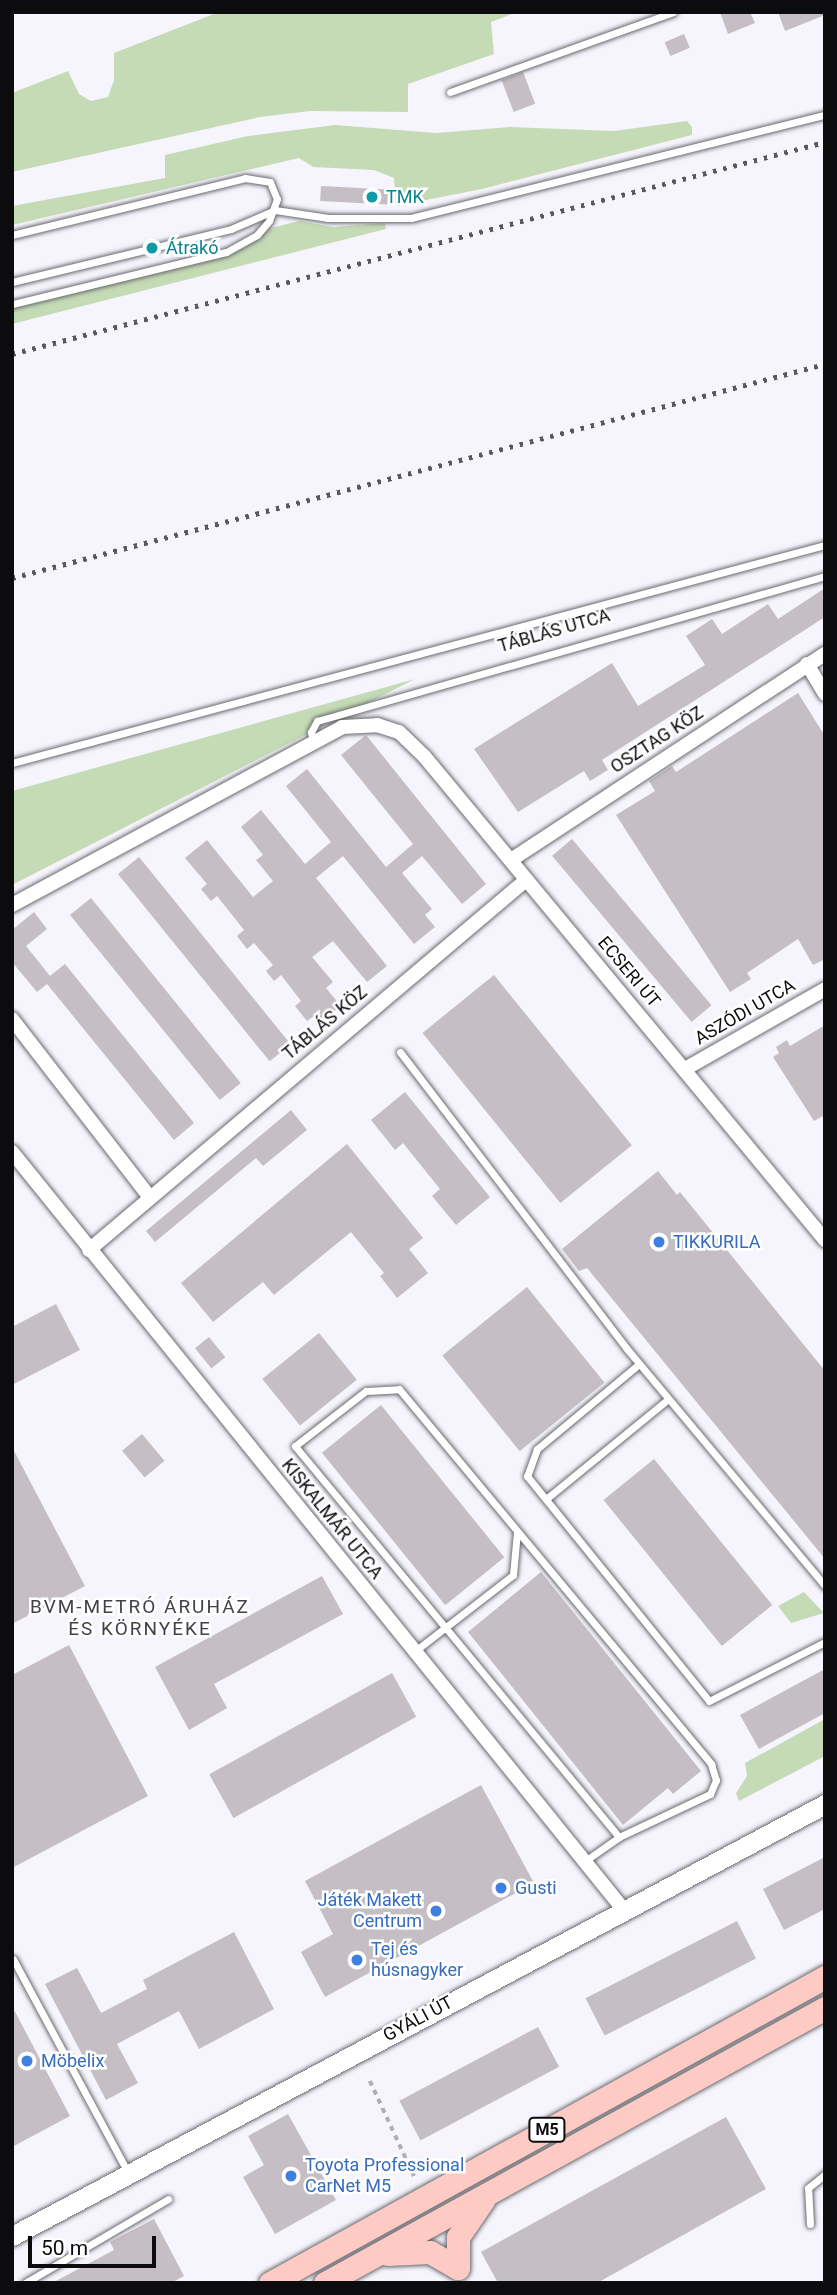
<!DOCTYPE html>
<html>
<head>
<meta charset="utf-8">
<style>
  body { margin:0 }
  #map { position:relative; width:837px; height:2295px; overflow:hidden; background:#f6f5fd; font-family:Roboto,sans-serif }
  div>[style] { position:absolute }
  .green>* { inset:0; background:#c5dbb5 }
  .building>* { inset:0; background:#c5bec4; transform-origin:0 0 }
  .path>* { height:3.5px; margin-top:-1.75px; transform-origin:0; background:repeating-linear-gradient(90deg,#afaeb4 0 5px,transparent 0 10px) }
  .roads { filter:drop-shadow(0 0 2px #6a6a70) drop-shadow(0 0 2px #6a6a70) }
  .service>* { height:7px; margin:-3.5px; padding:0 3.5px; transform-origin:3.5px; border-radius:3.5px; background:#fff }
  .minor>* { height:14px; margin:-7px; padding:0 7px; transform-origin:7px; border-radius:7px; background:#fff }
  .tertiary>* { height:19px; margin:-9.5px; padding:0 9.5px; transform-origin:9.5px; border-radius:9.5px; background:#fff }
  .primary>* { height:23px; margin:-11.5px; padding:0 11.5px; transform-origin:11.5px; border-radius:11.5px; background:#fecac4 }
  .rail>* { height:5px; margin-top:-2.5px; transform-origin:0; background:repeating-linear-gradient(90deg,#59585d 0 3.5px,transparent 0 10.5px) }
  .dots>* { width:19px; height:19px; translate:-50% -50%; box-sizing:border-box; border:4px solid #fff; border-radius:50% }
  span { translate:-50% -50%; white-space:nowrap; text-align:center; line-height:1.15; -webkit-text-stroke:5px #fff; paint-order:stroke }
  .shield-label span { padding:2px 5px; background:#fff; border:2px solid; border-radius:5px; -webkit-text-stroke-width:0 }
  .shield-label { font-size:16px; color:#0c0c0f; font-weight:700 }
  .culture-label { font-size:18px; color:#0d838f }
  .left { translate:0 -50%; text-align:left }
  .street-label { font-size:18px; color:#0c0c0f }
  .shop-label { font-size:18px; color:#366cbe }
  .right { translate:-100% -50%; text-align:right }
  .neighbourhood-label { font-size:19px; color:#424248; letter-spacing:2px }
  .frame { position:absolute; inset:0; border:14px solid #0c0c0f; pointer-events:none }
  .scale { position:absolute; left:28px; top:2236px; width:128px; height:32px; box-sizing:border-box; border:4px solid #0c0c0f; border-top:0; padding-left:9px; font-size:21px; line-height:24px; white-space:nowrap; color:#0c0c0f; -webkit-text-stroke:5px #fff; paint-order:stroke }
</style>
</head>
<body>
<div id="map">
  <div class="green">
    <i style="clip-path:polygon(219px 12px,517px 12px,491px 22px,494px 54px,408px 84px,408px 112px,310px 111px,260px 117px,12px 172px,12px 93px,68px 71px,79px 94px,91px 101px,108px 97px,114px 80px,114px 53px)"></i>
    <i style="clip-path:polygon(687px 121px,692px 127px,692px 135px,482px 189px,396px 206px,394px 178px,374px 170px,313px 167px,299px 158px,12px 225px,12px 206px,165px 178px,165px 155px,248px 136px,335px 125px,436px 133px,510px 127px,614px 131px)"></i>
    <i style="clip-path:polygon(299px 221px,333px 227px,385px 223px,386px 229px,12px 324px,12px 308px,228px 255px,271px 228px)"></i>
    <i style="clip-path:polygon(415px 679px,311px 732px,12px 885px,12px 791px)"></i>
    <i style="clip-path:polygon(804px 1592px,824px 1613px,791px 1623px,778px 1606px)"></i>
    <i style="clip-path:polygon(825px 1719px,825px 1756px,739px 1801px,736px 1793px,747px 1776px,745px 1763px)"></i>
  </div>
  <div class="building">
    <i style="clip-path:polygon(720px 12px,750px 12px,755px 23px,728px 34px)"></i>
    <i style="clip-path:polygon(778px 12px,825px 12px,825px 15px,785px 31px)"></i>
    <i style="left:684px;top:34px;width:15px;height:21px;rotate:67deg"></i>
    <i style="left:523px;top:72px;width:34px;height:23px;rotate:69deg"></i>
    <i style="left:321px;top:186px;width:67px;height:15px;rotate:3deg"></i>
    <i style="clip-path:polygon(825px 588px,825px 617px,602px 760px,608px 770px,590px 781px,584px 771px,518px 812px,474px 749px,612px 663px,638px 706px,705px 665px,686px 636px,712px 619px,722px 634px,768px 604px,778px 619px)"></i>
    <i style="clip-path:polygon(798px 693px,825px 736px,825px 959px,813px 965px,798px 939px,747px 973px,751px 979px,730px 992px,616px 815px,655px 791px,649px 781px,672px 766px,676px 772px)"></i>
    <i style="clip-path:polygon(366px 735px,486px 884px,462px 904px,422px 856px,402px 873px,432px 909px,425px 915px,435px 927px,414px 944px,343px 856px,316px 878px,387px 966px,367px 982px,333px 941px,312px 957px,333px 982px,326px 988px,341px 1006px,319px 1023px,314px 1016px,307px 1021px,295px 1006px,301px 1001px,281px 975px,274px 981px,266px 971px,273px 965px,254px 943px,247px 949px,237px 936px,244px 930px,217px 896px,211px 901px,201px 889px,207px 884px,185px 858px,207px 840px,253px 897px,273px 881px,256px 860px,263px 855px,241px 827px,261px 810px,305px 864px,331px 842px,286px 786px,307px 769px,386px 867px,413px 844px,341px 755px)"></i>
    <i style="left:572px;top:839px;width:217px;height:26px;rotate:50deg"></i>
    <i style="left:139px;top:857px;width:241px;height:27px;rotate:51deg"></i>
    <i style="left:91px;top:898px;width:238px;height:27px;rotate:51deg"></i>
    <i style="clip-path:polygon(34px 912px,47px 929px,26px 946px,50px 976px,65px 964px,194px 1123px,174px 1140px,47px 984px,37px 992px,12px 962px,12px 930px)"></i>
    <i style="left:494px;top:975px;width:219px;height:92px;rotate:51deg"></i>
    <i style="clip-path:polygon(825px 1025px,825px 1115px,814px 1121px,773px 1057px,779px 1053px,776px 1047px,787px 1040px,790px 1046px)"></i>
    <i style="clip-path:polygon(405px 1092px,490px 1197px,456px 1225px,432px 1196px,440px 1189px,403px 1143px,395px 1150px,371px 1120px)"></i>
    <i style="clip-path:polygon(291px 1110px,307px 1130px,263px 1166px,256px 1158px,155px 1242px,146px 1231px)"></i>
    <i style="clip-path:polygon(347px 1144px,423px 1238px,409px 1249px,428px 1273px,397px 1298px,380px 1276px,384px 1273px,351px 1232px,274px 1295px,263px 1282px,213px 1322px,181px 1283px)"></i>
    <i style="clip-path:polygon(658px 1171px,677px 1195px,680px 1192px,825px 1371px,825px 1559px,587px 1268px,579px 1271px,562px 1249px)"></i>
    <i style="left:527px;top:1287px;width:123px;height:109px;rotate:51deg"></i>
    <i style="clip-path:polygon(56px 1304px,80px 1350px,12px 1385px,12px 1327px)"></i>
    <i style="left:319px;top:1333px;width:60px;height:73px;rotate:51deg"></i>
    <i style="left:209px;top:1337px;width:26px;height:18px;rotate:51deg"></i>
    <i style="left:381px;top:1405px;width:196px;height:76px;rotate:51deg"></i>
    <i style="left:142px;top:1434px;width:35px;height:26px;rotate:50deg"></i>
    <i style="clip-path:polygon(12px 1447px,85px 1586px,12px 1624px)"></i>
    <i style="left:654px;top:1459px;width:188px;height:65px;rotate:51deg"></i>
    <i style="clip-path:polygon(541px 1572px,701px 1771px,673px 1794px,668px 1788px,623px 1825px,468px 1632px)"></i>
    <i style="clip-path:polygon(322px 1576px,343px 1614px,214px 1684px,227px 1708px,189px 1730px,155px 1667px)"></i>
    <i style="clip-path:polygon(69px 1645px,148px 1796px,12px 1868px,12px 1675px)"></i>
    <i style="clip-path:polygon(825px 1669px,825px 1713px,759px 1749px,740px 1715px)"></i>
    <i style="left:392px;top:1673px;width:50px;height:209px;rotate:61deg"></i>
    <i style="clip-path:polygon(481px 1785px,534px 1883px,325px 1997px,301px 1952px,333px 1934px,305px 1881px)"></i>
    <i style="clip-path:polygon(825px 1857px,825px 1909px,784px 1930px,763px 1889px)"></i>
    <i style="left:737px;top:1921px;width:42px;height:170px;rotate:63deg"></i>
    <i style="clip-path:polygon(234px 1932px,274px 2009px,199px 2049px,179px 2011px,117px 2044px,138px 2083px,106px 2100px,45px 1984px,77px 1968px,101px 2013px,147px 1989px,143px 1980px)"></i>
    <i style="clip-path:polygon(12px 2006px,70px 2116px,12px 2147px)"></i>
    <i style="left:538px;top:2027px;width:45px;height:157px;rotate:62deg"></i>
    <i style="clip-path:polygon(288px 2114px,336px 2200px,275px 2234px,243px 2177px,264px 2165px,248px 2136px)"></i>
    <i style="clip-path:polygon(726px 2117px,766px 2189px,597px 2283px,498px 2283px,481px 2252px)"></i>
    <i style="clip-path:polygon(154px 2219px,184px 2276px,171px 2283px,52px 2283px,114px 2250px,110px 2242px)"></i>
  </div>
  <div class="path">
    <i style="left:370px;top:2081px;width:109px;rotate:65.1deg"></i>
  </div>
  <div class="roads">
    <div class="service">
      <i style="left:450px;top:92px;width:237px;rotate:-19.7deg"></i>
      <i style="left:12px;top:235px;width:240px;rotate:-13.7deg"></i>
      <i style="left:245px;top:178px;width:25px;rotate:9deg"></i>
      <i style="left:270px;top:182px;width:18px;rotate:68deg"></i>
      <i style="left:277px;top:199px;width:23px;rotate:110deg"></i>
      <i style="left:269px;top:221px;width:18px;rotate:131deg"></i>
      <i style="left:257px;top:235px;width:35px;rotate:151deg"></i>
      <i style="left:226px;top:252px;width:220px;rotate:166.3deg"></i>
      <i style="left:12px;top:282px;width:225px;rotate:-13.6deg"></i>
      <i style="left:231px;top:229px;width:48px;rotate:-23.4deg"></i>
      <i style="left:275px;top:210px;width:54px;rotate:8.6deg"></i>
      <i style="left:328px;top:218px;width:83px"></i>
      <i style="left:411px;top:218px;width:427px;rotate:-14deg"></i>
      <i style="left:313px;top:742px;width:10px;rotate:-101deg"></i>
      <i style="left:311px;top:732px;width:13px;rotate:-61deg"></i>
      <i style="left:317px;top:721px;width:528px;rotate:-15.93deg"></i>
      <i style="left:12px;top:763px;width:842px;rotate:-15.01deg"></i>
      <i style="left:400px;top:1052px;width:374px;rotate:52.6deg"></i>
      <i style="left:627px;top:1349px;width:309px;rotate:50.1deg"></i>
      <i style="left:639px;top:1364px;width:133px;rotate:140.2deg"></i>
      <i style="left:537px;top:1449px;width:29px;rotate:110deg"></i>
      <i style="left:527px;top:1476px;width:289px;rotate:51deg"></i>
      <i style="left:709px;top:1701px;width:130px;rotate:-27deg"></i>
      <i style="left:399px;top:1389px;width:488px;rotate:50.2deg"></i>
      <i style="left:711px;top:1764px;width:17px;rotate:73deg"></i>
      <i style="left:716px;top:1780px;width:15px;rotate:113deg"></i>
      <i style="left:710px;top:1794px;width:101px;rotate:154.7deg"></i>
      <i style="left:619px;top:1837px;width:508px;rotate:-129.65deg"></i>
      <i style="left:295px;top:1446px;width:90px;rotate:-37.8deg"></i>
      <i style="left:366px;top:1391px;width:33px;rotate:-3deg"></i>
      <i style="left:546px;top:1499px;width:158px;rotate:-39.3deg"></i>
      <i style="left:415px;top:1651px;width:124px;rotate:-37.8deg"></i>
      <i style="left:513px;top:1575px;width:43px;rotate:-84.7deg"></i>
      <i style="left:585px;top:1861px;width:42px;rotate:-35.2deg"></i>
      <i style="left:13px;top:1959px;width:244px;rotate:61.7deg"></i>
      <i style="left:810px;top:2224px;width:36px;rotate:-93deg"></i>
      <i style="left:808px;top:2188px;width:22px;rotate:-39deg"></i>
      <i style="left:25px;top:2283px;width:166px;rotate:-30.4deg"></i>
    </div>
    <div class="minor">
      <i style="left:807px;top:664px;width:35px;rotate:59deg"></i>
      <i style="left:511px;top:860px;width:376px;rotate:-33.3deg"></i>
      <i style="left:12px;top:905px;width:375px;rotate:-28.3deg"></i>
      <i style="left:342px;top:727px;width:35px;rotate:-3deg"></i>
      <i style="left:377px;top:725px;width:23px;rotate:18deg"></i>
      <i style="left:399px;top:732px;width:35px;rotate:44deg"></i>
      <i style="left:424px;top:756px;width:629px;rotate:50.36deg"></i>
      <i style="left:12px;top:1019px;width:224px;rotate:52.3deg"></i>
      <i style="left:685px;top:1069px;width:161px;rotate:-29.7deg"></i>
      <i style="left:12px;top:1152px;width:973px;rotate:51.09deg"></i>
      <i style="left:89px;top:1250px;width:573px;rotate:-40.25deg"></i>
    </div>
    <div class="tertiary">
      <i style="left:12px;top:2236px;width:921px;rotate:-27.98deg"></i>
    </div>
    <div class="primary">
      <i style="left:387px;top:2254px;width:43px;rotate:-2.7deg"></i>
      <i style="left:430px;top:2252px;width:32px;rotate:30deg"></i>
      <i style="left:458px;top:2268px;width:31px;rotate:-90deg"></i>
      <i style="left:458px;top:2237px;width:46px;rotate:-55.6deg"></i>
      <i style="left:270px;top:2283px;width:634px;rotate:-28.87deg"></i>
      <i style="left:325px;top:2283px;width:571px;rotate:-28.81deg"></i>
    </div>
  </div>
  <div class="rail">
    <i style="left:12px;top:354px;width:840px;rotate:-14.62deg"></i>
    <i style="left:12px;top:578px;width:841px;rotate:-14.75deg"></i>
  </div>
  <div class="dots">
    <i style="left:372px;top:197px;background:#0f9aa8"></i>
    <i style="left:152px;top:248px;background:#0f9aa8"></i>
    <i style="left:659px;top:1242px;background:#3f7fe0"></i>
    <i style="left:501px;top:1888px;background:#3f7fe0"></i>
    <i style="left:436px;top:1911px;background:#3f7fe0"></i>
    <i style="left:357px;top:1960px;background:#3f7fe0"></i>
    <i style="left:27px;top:2061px;background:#3f7fe0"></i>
    <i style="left:291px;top:2176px;background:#3f7fe0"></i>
  </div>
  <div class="shield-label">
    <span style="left:547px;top:2130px">M5</span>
  </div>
  <div class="culture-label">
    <span class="left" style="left:386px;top:197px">TMK</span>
    <span class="left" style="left:166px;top:248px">Átrakó</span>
  </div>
  <div class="street-label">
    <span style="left:554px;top:631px;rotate:-16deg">TÁBLÁS UTCA</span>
    <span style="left:657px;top:740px;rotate:-33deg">OSZTAG KÖZ</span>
    <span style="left:629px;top:972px;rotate:50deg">ECSERI ÚT</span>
    <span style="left:745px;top:1012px;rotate:-30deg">ASZÓDI UTCA</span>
    <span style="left:325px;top:1023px;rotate:-40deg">TÁBLÁS KÖZ</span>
    <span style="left:332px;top:1519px;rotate:51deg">KISKALMÁR UTCA</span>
    <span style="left:418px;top:2019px;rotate:-28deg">GYÁLI ÚT</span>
  </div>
  <div class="shop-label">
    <span class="left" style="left:673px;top:1242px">TIKKURILA</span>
    <span class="left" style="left:515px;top:1888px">Gusti</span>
    <span class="right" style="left:422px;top:1911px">Játék Makett<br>Centrum</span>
    <span class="left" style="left:371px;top:1960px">Tej és<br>húsnagyker</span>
    <span class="left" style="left:41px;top:2061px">Möbelix</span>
    <span class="left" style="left:305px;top:2176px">Toyota Professional<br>CarNet M5</span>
  </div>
  <div class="neighbourhood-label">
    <span style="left:140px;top:1618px">BVM-METRÓ ÁRUHÁZ<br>ÉS KÖRNYÉKE</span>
  </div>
  <div class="frame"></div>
  <div class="scale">50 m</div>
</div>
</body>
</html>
